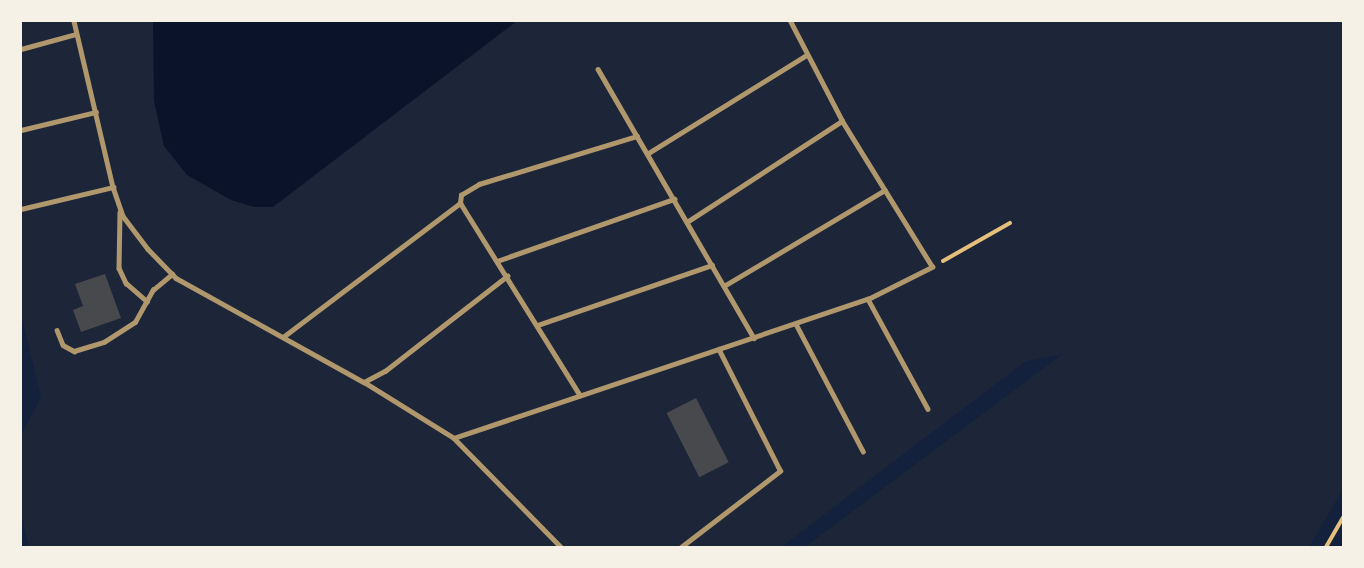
<!DOCTYPE html>
<html>
<head>
<meta charset="utf-8">
<style>
  body { margin:0 }
  #map { position:relative; width:1364px; height:568px; overflow:hidden; background:#14213d; font-family:"Times New Roman",serif }
  div>[style] { position:absolute }
  .green>* { inset:0; background:#1d2539 }
  .water>* { inset:0; background:#0b132b }
  .building>* { inset:0; background:#48494c; transform-origin:0 0 }
  .path>* { height:4px; margin:-2px; padding:0 2px; transform-origin:2px; border-radius:2px; background:#e5c07b }
  .service>* { height:4.5px; margin:-2.25px; padding:0 2.25px; transform-origin:2.25px; border-radius:2.25px; background:#b1986c }
  span { translate:-50% -50%; white-space:nowrap; text-align:center; line-height:1.15; -webkit-text-stroke:6px #f6f1e7; paint-order:stroke }
  .frame { position:absolute; inset:0; border:22px solid #f6f1e7; pointer-events:none }
</style>
</head>
<body>
<div id="map">
  <div class="green">
    <i style="clip-path:polygon(21px 21px,1343px 21px,1343px 489px,1309px 547px,805px 547px,1063px 354px,1026px 361px,781px 547px,29px 547px,21px 512px,21px 435px,41px 397px,21px 314px)"></i>
  </div>
  <div class="water">
    <i style="clip-path:polygon(153px 21px,517px 21px,273px 207px,254px 207px,231px 200px,187px 175px,164px 146px,154px 101px)"></i>
  </div>
  <div class="building">
    <i style="clip-path:polygon(105px 274px,121px 318px,81px 332px,73px 310px,83px 306px,75px 284px)"></i>
    <i style="left:696px;top:398px;width:72px;height:33px;rotate:63deg"></i>
  </div>
  <div class="path">
    <i style="left:943px;top:261px;width:77px;rotate:-29.6deg"></i>
    <i style="left:1326px;top:547px;width:34px;rotate:-60deg"></i>
  </div>
  <div class="service">
    <i style="left:74px;top:21px;width:171px;rotate:76.8deg"></i>
    <i style="left:113px;top:187px;width:31px;rotate:71deg"></i>
    <i style="left:123px;top:216px;width:41px;rotate:52.9deg"></i>
    <i style="left:148px;top:249px;width:40px;rotate:46deg"></i>
    <i style="left:176px;top:278px;width:215px;rotate:29deg"></i>
    <i style="left:364px;top:382px;width:106px;rotate:31.9deg"></i>
    <i style="left:454px;top:438px;width:153px;rotate:45.5deg"></i>
    <i style="left:21px;top:49px;width:57px;rotate:-15.3deg"></i>
    <i style="left:598px;top:69px;width:311px;rotate:59.9deg"></i>
    <i style="left:21px;top:130px;width:77px;rotate:-13.5deg"></i>
    <i style="left:647px;top:154px;width:186px;rotate:-31.8deg"></i>
    <i style="left:21px;top:209px;width:95px;rotate:-13.4deg"></i>
    <i style="left:120px;top:212px;width:56px;rotate:91deg"></i>
    <i style="left:119px;top:268px;width:17px;rotate:65deg"></i>
    <i style="left:126px;top:283px;width:28px;rotate:41deg"></i>
    <i style="left:687px;top:222px;width:185px;rotate:-33.1deg"></i>
    <i style="left:497px;top:261px;width:188px;rotate:-19.3deg"></i>
    <i style="left:724px;top:286px;width:187px;rotate:-30.8deg"></i>
    <i style="left:868px;top:299px;width:125px;rotate:61.4deg"></i>
    <i style="left:796px;top:324px;width:144px;rotate:62.2deg"></i>
    <i style="left:538px;top:325px;width:184px;rotate:-19deg"></i>
    <i style="left:57px;top:330px;width:16px;rotate:68deg"></i>
    <i style="left:63px;top:345px;width:13px;rotate:29deg"></i>
    <i style="left:74px;top:351px;width:31px;rotate:-17deg"></i>
    <i style="left:104px;top:342px;width:37px;rotate:-33deg"></i>
    <i style="left:135px;top:322px;width:37px;rotate:-61deg"></i>
    <i style="left:153px;top:290px;width:25px;rotate:-40deg"></i>
    <i style="left:283px;top:337px;width:222px;rotate:-37.1deg"></i>
    <i style="left:364px;top:382px;width:24px;rotate:-28deg"></i>
    <i style="left:385px;top:371px;width:155px;rotate:-37.9deg"></i>
    <i style="left:580px;top:396px;width:227px;rotate:-121.9deg"></i>
    <i style="left:460px;top:203px;width:8px;rotate:-83deg"></i>
    <i style="left:461px;top:195px;width:21px;rotate:-31deg"></i>
    <i style="left:479px;top:184px;width:165px;rotate:-16.9deg"></i>
    <i style="left:454px;top:438px;width:437px;rotate:-18.6deg"></i>
    <i style="left:868px;top:299px;width:72px;rotate:-26.6deg"></i>
    <i style="left:932px;top:267px;width:172px;rotate:-121.7deg"></i>
    <i style="left:842px;top:121px;width:113px;rotate:-117.5deg"></i>
    <i style="left:681px;top:547px;width:125px;rotate:-37.5deg"></i>
    <i style="left:780px;top:471px;width:136px;rotate:-116.8deg"></i>
  </div>
  <div class="frame"></div>
</div>
</body>
</html>
